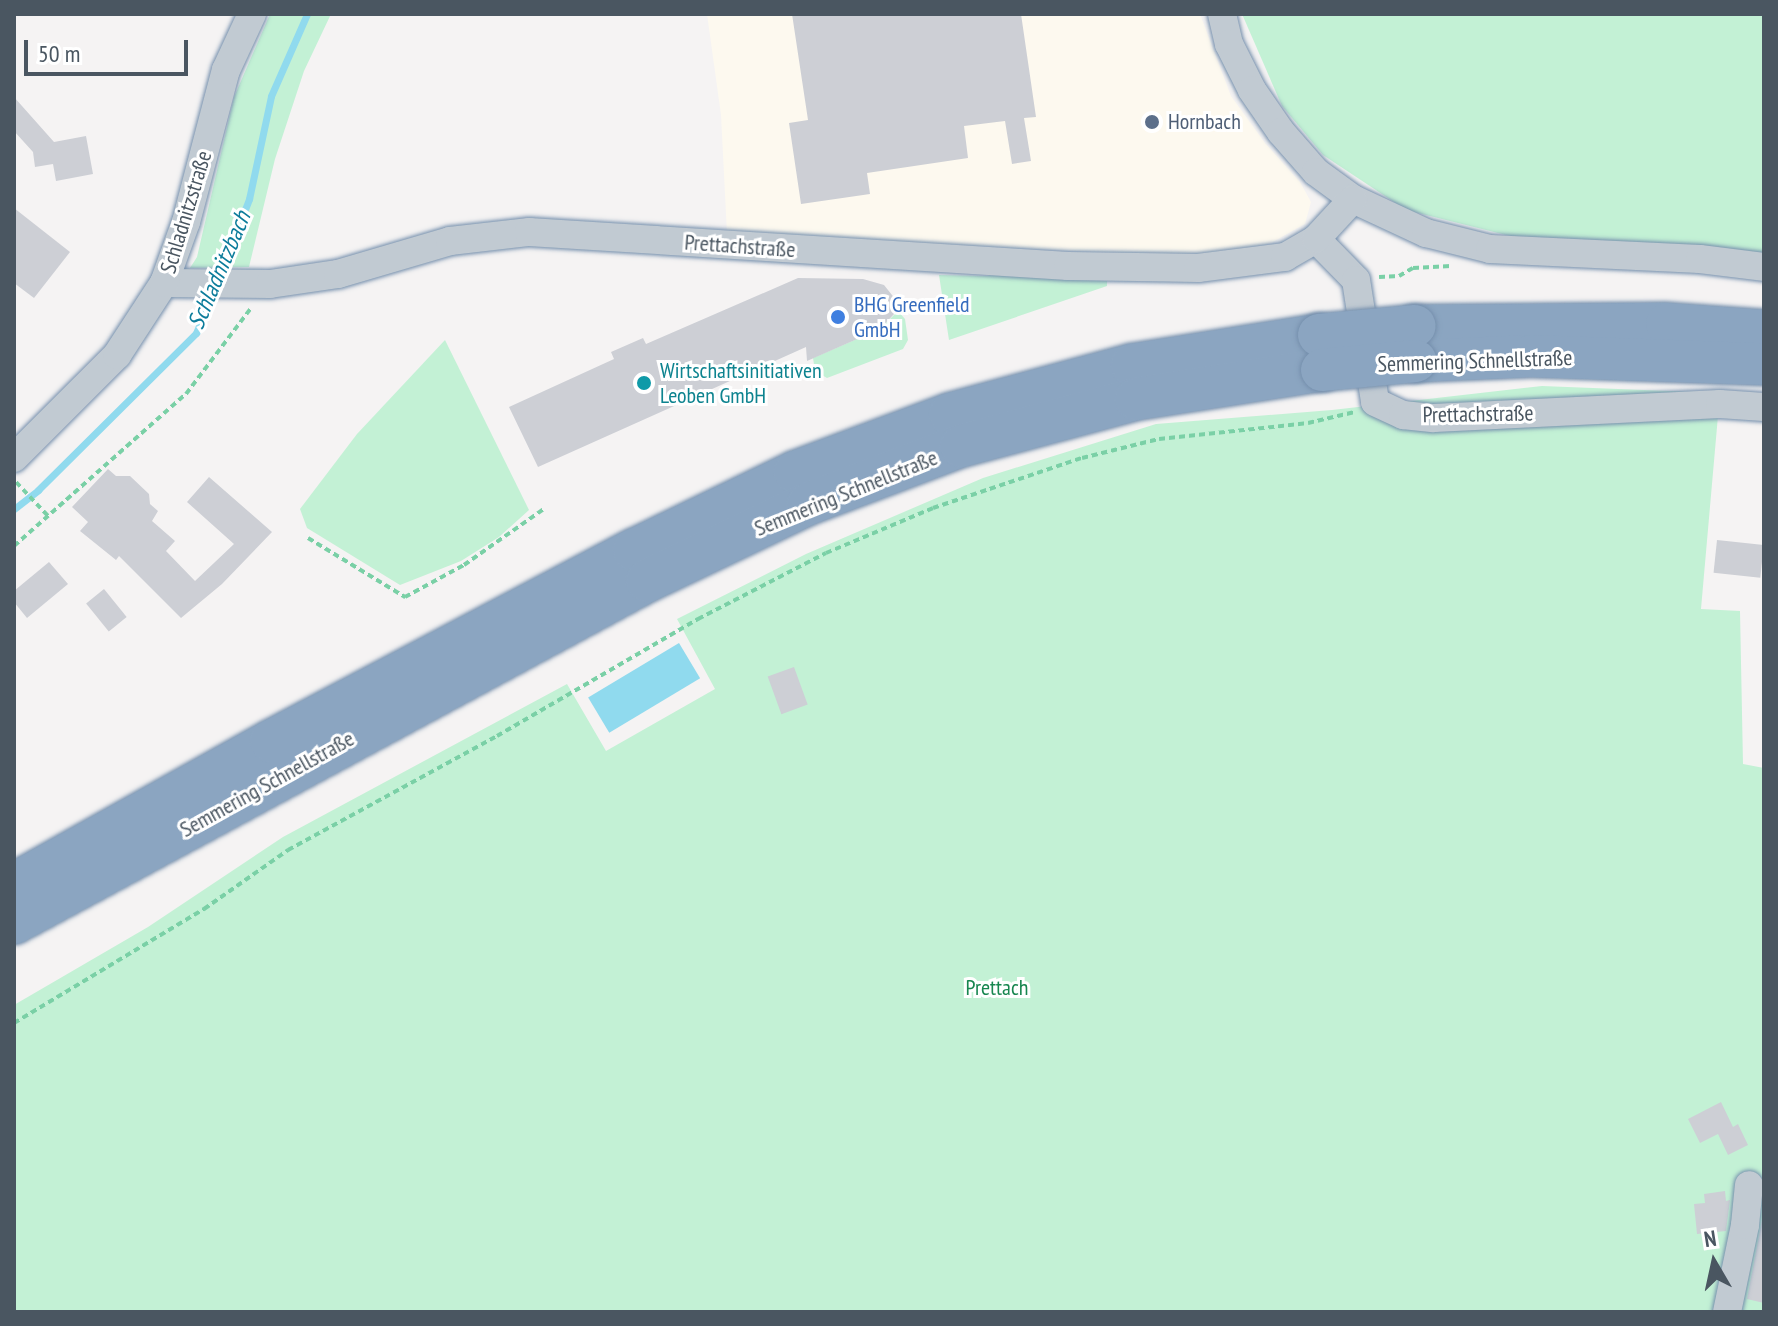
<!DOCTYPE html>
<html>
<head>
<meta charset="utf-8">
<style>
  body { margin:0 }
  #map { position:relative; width:1778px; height:1326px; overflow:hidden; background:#f5f3f3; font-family:"PT Sans Narrow",sans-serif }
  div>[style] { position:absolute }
  .commercial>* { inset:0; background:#fdf9ef }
  .green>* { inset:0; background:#c3f1d5 }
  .water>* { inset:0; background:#90daee; transform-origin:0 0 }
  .stream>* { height:7px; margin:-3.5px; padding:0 3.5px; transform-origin:3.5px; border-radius:3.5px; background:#90daee }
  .building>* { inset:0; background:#cdcfd5; transform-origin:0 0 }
  .path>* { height:4px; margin-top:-2px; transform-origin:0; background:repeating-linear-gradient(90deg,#7ad0a6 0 6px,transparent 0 10px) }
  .roads { filter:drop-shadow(0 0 2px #7690ad) drop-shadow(0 0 2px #7690ad) }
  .minor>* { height:28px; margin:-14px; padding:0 14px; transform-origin:14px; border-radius:14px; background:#c1cad2 }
  .highway>* { height:42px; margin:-21px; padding:0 21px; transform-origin:21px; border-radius:21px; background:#8ba5c1 }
  .bridges { filter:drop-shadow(0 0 2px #7690ad) drop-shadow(0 0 2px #7690ad) }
  .highway-bridge>* { height:42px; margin:-21px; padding:0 21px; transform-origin:21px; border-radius:21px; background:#8ba5c1 }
  .dots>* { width:22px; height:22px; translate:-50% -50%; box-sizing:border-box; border:4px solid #fff; border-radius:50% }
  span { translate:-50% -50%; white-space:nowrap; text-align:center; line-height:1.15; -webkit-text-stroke:6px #fff; paint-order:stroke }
  .service-label { font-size:22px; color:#4e5e75 }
  .left { translate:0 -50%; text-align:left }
  .street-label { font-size:22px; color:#4a5661 }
  .shop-label { font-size:22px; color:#366cbe }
  .culture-label { font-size:22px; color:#0d838f }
  .park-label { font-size:22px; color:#17864f }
  .water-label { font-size:24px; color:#0c7c9b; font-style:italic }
  .frame { position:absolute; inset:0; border:16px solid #4a5661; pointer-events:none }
  .north { position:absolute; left:1674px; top:1222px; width:80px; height:80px; -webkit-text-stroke:6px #fff; paint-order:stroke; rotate:351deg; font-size:22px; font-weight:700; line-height:32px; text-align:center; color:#4a5661 }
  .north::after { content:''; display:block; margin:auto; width:28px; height:36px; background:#4a5661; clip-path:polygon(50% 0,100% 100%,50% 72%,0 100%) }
  .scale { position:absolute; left:24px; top:40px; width:164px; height:36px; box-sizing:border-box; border:4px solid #4a5661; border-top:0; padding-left:10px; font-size:24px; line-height:28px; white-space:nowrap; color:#4a5661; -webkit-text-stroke:6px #fff; paint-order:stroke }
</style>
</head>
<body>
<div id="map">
  <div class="commercial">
    <i style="clip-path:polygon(707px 14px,1200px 14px,1231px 96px,1265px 143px,1300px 182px,1311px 202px,1305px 224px,1271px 243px,1215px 254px,1119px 253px,727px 234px,721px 115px)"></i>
  </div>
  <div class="green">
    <i style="clip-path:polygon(270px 14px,331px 14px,304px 71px,275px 159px,249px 267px,190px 268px,197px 257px,234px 97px)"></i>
    <i style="clip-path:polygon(1242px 14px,1764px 14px,1764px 254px,1514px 237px,1406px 210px,1323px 155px,1282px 106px)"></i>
    <i style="clip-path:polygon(993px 271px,1107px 281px,1107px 286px,949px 340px,939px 275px,988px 276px)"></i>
    <i style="clip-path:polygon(898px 311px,905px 319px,908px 340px,903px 349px,827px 378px,815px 371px,813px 358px,880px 329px)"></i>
    <i style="clip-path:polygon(445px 340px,529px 510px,499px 537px,461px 561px,400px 585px,307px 528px,300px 509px,357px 434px)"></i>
    <i style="clip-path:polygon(1542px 386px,1720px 393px,1701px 609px,1740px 611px,1743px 764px,1764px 768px,1764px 1312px,14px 1312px,14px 1005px,148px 927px,283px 837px,567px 684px,606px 751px,715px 689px,677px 619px,806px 554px,983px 478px,1156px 424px,1332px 410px)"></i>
  </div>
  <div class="water">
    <i style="left:679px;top:643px;width:41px;height:106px;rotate:59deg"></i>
  </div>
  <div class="stream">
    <i style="left:219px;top:276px;width:83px;rotate:-68.7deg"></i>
    <i style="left:249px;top:199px;width:105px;rotate:-77.9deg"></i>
    <i style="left:271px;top:96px;width:90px;rotate:-66.3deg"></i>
    <i style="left:14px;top:509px;width:31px;rotate:-38deg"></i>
    <i style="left:38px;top:490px;width:223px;rotate:-44.8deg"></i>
    <i style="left:196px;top:333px;width:44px;rotate:-67.5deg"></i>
  </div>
  <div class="building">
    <i style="clip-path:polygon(792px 14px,1021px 14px,1036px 117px,1024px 118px,1031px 161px,1012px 164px,1005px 121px,964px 126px,968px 158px,867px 173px,870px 194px,801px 204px,789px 123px,808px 120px)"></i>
    <i style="clip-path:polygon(14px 97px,54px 142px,86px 136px,93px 174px,56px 181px,53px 164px,35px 167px,33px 152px,14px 131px)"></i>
    <i style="clip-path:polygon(14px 208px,70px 252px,34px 298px,14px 283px)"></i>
    <i style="clip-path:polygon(798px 278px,863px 279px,884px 285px,896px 300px,895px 313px,880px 329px,807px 361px,806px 347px,538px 467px,509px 407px,614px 359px,611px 352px,643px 338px,646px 344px)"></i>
    <i style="clip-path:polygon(108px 469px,116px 476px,130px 476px,149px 494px,150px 504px,158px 511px,152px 521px,175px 541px,166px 551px,195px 581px,234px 544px,187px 502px,209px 477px,272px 532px,222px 584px,181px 618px,119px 556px,116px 560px,80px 531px,88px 522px,72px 507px)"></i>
    <i style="left:1717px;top:540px;width:47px;height:33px;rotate:6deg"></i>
    <i style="clip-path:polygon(49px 562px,68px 584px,27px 618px,14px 602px,14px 591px)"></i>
    <i style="left:104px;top:589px;width:36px;height:23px;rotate:51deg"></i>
    <i style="left:794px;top:667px;width:40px;height:28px;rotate:70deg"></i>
    <i style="clip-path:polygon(1721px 1102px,1733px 1127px,1738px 1124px,1748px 1145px,1728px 1155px,1718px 1134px,1700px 1143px,1688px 1119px)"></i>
    <i style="clip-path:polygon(1725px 1191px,1726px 1201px,1730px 1200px,1726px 1231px,1697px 1234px,1694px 1204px,1705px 1203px,1704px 1194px)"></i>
    <i style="clip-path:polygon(1764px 1209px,1764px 1303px,1747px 1299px)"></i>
  </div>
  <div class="path">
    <i style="left:1379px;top:277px;width:20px;rotate:-3deg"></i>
    <i style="left:1399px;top:276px;width:16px;rotate:-30deg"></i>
    <i style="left:1413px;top:268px;width:38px;rotate:-3deg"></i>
    <i style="left:16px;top:482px;width:47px;rotate:46.7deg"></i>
    <i style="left:308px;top:538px;width:114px;rotate:31.3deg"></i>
    <i style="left:405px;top:597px;width:67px;rotate:-28.5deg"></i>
    <i style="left:464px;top:565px;width:99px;rotate:-35.1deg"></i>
    <i style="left:14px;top:546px;width:230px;rotate:-41.5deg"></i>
    <i style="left:186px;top:394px;width:108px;rotate:-52.9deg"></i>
    <i style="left:14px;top:1023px;width:222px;rotate:-31deg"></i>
    <i style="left:204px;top:909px;width:103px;rotate:-35.1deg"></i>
    <i style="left:288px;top:850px;width:238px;rotate:-28.6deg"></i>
    <i style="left:497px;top:736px;width:233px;rotate:-30.2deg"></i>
    <i style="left:698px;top:619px;width:144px;rotate:-27.3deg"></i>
    <i style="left:826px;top:553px;width:116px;rotate:-22.8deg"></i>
    <i style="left:933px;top:508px;width:157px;rotate:-18.6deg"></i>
    <i style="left:1082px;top:458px;width:79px;rotate:-13.9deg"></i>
    <i style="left:1159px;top:439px;width:150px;rotate:-6.1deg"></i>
    <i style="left:1308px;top:423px;width:48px;rotate:-13.2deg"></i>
  </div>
  <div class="roads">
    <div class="minor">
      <i style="left:1222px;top:14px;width:31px;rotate:77deg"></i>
      <i style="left:1229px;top:44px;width:51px;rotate:63.4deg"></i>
      <i style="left:1252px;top:90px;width:51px;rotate:55.4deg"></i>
      <i style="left:1281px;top:132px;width:53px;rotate:48.8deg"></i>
      <i style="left:1316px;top:172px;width:46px;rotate:36.1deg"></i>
      <i style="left:1353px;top:199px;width:81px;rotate:25deg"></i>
      <i style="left:1426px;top:233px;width:66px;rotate:14deg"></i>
      <i style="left:1490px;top:249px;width:210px;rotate:2.7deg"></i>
      <i style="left:1700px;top:259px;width:64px;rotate:7.1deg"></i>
      <i style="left:1316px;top:239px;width:57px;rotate:45.7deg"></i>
      <i style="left:1356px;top:280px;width:123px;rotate:81.1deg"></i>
      <i style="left:1375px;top:402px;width:31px;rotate:25deg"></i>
      <i style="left:1403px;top:415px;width:31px;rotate:6deg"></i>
      <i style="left:1434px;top:418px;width:286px;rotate:-2.8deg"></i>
      <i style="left:1720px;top:404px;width:44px;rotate:3.9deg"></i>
      <i style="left:164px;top:283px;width:106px;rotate:0.5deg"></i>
      <i style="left:270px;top:284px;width:69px;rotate:-8.4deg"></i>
      <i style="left:338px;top:274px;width:117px;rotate:-16.4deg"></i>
      <i style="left:450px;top:241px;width:80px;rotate:-6.5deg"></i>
      <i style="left:529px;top:232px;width:540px;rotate:3.61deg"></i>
      <i style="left:1068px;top:266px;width:130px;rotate:0.9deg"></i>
      <i style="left:1198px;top:268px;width:88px;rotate:-7.2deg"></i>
      <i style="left:1285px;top:257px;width:36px;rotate:-30deg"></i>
      <i style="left:1316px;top:239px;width:54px;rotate:-47.2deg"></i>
      <i style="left:14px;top:458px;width:146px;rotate:-45deg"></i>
      <i style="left:117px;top:355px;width:86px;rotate:-56.9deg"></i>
      <i style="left:164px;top:283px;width:65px;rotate:-70.2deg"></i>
      <i style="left:186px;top:222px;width:157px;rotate:-75.3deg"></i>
      <i style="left:226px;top:70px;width:62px;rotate:-65.1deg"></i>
      <i style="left:1727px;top:1312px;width:89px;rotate:-78.3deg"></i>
      <i style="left:1745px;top:1225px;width:40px;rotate:-84.3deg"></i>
    </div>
    <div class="highway">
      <i style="left:1415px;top:326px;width:252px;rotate:-0.5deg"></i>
      <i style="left:1667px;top:324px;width:97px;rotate:4.1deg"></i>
      <i style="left:1416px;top:361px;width:115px;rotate:-2.5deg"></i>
      <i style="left:1531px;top:356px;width:233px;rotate:2deg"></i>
      <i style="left:14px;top:884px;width:294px;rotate:-29.1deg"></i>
      <i style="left:271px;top:741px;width:410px;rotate:-27.8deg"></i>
      <i style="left:634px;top:550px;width:179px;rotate:-25.8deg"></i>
      <i style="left:795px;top:472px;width:165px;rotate:-20.5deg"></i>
      <i style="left:950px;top:414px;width:188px;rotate:-15.1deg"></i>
      <i style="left:1132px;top:365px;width:189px;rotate:-9.1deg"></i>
      <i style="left:14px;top:923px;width:719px;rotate:-28.38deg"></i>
      <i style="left:647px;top:581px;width:178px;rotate:-25.6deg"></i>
      <i style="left:808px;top:504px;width:164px;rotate:-20.8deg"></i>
      <i style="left:961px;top:446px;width:181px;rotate:-15deg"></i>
      <i style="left:1136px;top:399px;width:188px;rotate:-8.9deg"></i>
    </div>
  </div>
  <div class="bridges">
    <div class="highway-bridge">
      <i style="left:1319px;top:335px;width:96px;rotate:-5.4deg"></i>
      <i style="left:1322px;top:370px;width:94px;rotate:-5.5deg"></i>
    </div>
  </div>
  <div class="dots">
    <i style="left:1152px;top:122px;background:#5c6f8a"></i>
    <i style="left:838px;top:317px;background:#3f7fe0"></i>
    <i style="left:644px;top:383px;background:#0f9aa8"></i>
  </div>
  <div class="service-label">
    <span class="left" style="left:1168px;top:122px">Hornbach</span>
  </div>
  <div class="street-label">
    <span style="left:186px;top:212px;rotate:-73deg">Schladnitzstraße</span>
    <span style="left:740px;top:246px;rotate:4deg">Prettachstraße</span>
    <span style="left:1475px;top:361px;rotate:-2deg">Semmering Schnellstraße</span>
    <span style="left:1478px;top:414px;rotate:-1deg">Prettachstraße</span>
    <span style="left:846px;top:493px;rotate:-22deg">Semmering Schnellstraße</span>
    <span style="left:267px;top:784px;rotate:-29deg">Semmering Schnellstraße</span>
  </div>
  <div class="shop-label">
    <span class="left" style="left:854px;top:317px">BHG Greenfield<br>GmbH</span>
  </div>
  <div class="culture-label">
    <span class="left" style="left:660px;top:383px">Wirtschaftsinitiativen<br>Leoben GmbH</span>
  </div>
  <div class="park-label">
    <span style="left:997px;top:988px">Prettach</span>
  </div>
  <div class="water-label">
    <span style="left:219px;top:270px;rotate:-67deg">Schladnitzbach</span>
  </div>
  <div class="frame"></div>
  <div class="north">N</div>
  <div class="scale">50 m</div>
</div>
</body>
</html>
